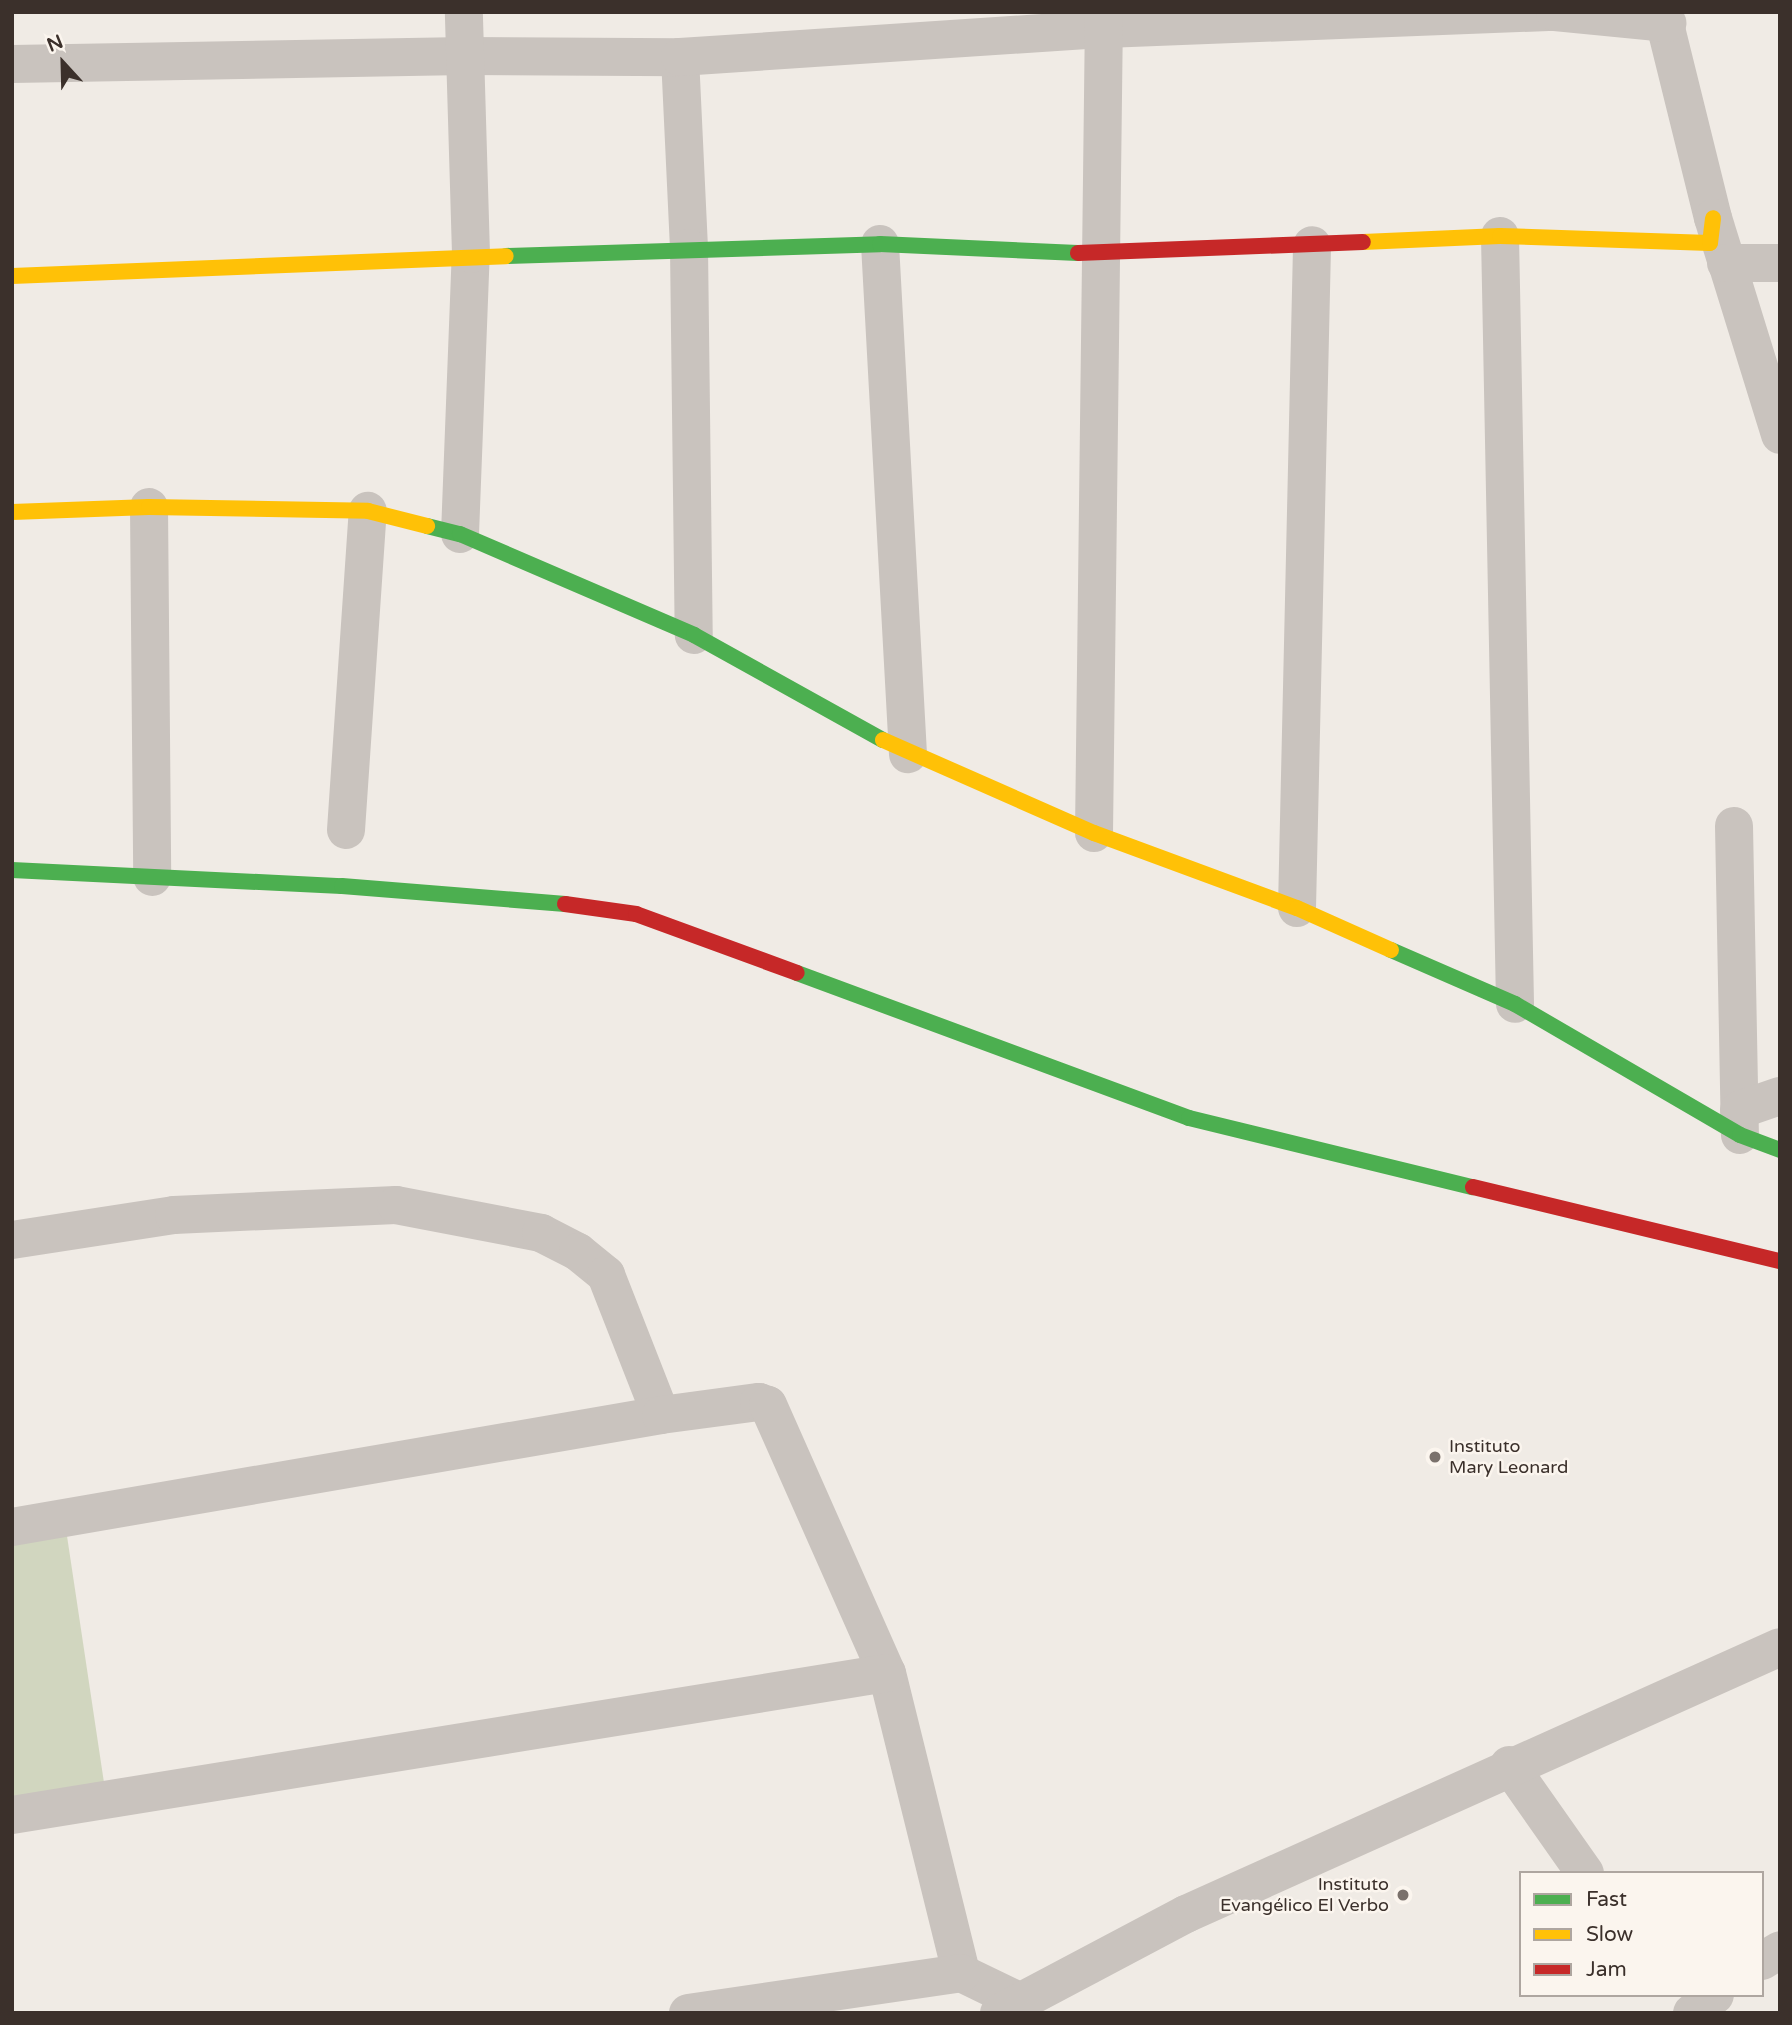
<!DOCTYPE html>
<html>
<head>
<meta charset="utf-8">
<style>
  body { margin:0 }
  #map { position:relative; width:1792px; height:2025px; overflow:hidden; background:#f0ebe5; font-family:"Varela Round",sans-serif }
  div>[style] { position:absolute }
  .green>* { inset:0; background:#d1d6bf }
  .street>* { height:38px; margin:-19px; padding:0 19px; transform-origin:19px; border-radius:19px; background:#c9c3be }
  .fast>* { height:16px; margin:-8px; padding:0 8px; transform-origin:8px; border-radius:8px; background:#4caf50 }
  .slow>* { height:16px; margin:-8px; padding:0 8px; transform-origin:8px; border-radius:8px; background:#ffc107 }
  .jam>* { height:16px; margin:-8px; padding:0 8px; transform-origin:8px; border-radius:8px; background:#c62828 }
  .dots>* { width:19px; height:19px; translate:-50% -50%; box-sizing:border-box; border:4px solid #fbf5ee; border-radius:50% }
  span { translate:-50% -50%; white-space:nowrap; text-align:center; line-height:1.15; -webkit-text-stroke:5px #fbf5ee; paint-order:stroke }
  .poi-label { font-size:18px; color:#3b302b }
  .left { translate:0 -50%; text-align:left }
  .right { translate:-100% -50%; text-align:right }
  .frame { position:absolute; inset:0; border:14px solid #3b302b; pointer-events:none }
  .legend { position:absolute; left:1519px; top:1871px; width:245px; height:126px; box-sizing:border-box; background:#fbf5ee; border:2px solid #aea6a0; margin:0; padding:9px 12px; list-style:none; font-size:21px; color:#3b302b }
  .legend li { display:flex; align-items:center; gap:14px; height:35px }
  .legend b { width:35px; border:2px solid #aea6a0 }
  .north { position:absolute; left:28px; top:28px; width:70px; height:70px; -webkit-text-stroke:5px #fbf5ee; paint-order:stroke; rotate:338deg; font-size:19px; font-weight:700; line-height:28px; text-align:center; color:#3b302b }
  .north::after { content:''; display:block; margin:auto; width:24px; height:32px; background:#3b302b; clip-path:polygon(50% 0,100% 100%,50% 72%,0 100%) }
</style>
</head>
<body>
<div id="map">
  <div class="green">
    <i style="clip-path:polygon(67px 1536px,106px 1796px,12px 1810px,12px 1544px)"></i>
  </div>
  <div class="street">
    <i style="left:1662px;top:12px;width:212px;rotate:76.1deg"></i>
    <i style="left:1713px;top:218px;width:227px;rotate:72.8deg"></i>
    <i style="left:680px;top:57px;width:191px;rotate:87.3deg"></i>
    <i style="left:689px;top:248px;width:387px;rotate:89.3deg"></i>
    <i style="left:12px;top:64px;width:453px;rotate:-1deg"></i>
    <i style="left:465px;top:56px;width:215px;rotate:0.3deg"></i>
    <i style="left:680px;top:57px;width:426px;rotate:-3.8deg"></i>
    <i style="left:1105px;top:29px;width:450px;rotate:-2.2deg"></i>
    <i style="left:1555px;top:12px;width:113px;rotate:5.6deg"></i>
    <i style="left:1500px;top:236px;width:768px;rotate:88.88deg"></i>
    <i style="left:880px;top:244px;width:511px;rotate:86.86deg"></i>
    <i style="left:1726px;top:263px;width:54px"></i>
    <i style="left:149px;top:507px;width:370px;rotate:89.5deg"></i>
    <i style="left:460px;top:534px;width:280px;rotate:-87.8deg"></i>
    <i style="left:471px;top:254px;width:242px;rotate:-91.7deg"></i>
    <i style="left:1734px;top:826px;width:309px;rotate:88.9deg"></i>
    <i style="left:346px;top:830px;width:320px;rotate:-86.1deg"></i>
    <i style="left:1094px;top:833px;width:821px;rotate:-89.3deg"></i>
    <i style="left:1297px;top:908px;width:663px;rotate:-88.7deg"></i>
    <i style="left:1739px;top:1110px;width:43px;rotate:-18.9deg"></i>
    <i style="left:12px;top:1240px;width:164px;rotate:-8.8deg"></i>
    <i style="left:174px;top:1215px;width:222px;rotate:-2.6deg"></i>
    <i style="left:396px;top:1205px;width:148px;rotate:10.9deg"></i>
    <i style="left:541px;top:1233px;width:42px;rotate:27.2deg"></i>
    <i style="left:578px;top:1252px;width:36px;rotate:39deg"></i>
    <i style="left:606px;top:1275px;width:150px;rotate:68.6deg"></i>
    <i style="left:12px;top:1527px;width:659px;rotate:-9.79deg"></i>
    <i style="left:661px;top:1415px;width:99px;rotate:-7.6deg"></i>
    <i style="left:759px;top:1402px;width:9px;rotate:18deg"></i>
    <i style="left:768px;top:1405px;width:293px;rotate:66.1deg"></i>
    <i style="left:887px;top:1673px;width:309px;rotate:76.1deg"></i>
    <i style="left:961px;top:1973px;width:64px;rotate:25.8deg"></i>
    <i style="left:1509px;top:1765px;width:132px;rotate:54.9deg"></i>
    <i style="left:12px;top:1815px;width:886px;rotate:-9.22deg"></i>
    <i style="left:1762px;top:1961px;width:21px;rotate:-31deg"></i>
    <i style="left:688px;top:2013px;width:276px;rotate:-8.3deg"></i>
    <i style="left:999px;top:2013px;width:212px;rotate:-27.9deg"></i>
    <i style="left:1186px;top:1914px;width:651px;rotate:-24.2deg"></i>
    <i style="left:1692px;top:2013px;width:29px;rotate:-38deg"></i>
  </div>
  <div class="fast">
    <i style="left:506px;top:256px;width:374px;rotate:-1.8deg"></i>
    <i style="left:880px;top:244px;width:198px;rotate:2.6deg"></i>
    <i style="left:427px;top:526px;width:34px;rotate:14deg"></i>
    <i style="left:460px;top:534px;width:255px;rotate:23.3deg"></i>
    <i style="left:694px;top:635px;width:216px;rotate:29.1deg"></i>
    <i style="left:12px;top:870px;width:330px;rotate:2.8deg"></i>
    <i style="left:342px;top:886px;width:224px;rotate:4.6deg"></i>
    <i style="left:1391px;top:950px;width:135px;rotate:23.5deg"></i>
    <i style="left:1515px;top:1004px;width:260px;rotate:30.2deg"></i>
    <i style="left:1740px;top:1135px;width:43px;rotate:20.6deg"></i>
    <i style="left:797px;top:973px;width:418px;rotate:20.3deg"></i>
    <i style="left:1189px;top:1118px;width:292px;rotate:13.7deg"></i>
  </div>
  <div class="slow">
    <i style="left:1363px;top:242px;width:137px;rotate:-2.5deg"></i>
    <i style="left:1500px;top:236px;width:210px;rotate:1.9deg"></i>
    <i style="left:1710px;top:243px;width:25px;rotate:-83deg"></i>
    <i style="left:12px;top:276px;width:494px;rotate:-2.3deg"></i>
    <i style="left:12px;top:512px;width:137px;rotate:-2.1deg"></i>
    <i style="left:149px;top:507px;width:219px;rotate:1deg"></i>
    <i style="left:368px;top:511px;width:61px;rotate:14.3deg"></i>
    <i style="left:883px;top:740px;width:231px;rotate:23.8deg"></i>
    <i style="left:1094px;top:833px;width:216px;rotate:20.3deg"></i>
    <i style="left:1297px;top:908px;width:103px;rotate:24.1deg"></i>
  </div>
  <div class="jam">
    <i style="left:1078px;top:253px;width:285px;rotate:-2.2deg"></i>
    <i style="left:565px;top:904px;width:72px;rotate:8deg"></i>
    <i style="left:636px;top:914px;width:171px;rotate:20.1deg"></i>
    <i style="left:1473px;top:1187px;width:316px;rotate:13.6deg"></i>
  </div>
  <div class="dots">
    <i style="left:1435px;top:1457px;background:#7a716c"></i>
    <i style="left:1403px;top:1895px;background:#7a716c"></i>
  </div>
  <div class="poi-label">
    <span class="left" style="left:1449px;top:1457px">Instituto<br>Mary Leonard</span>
    <span class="right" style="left:1389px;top:1895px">Instituto<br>Evangélico El Verbo</span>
  </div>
  <div class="frame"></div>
  <ul class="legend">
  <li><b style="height:9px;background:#4caf50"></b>Fast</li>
  <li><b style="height:9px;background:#ffc107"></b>Slow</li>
  <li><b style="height:9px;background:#c62828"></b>Jam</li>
  </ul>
  <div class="north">N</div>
</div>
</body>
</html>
